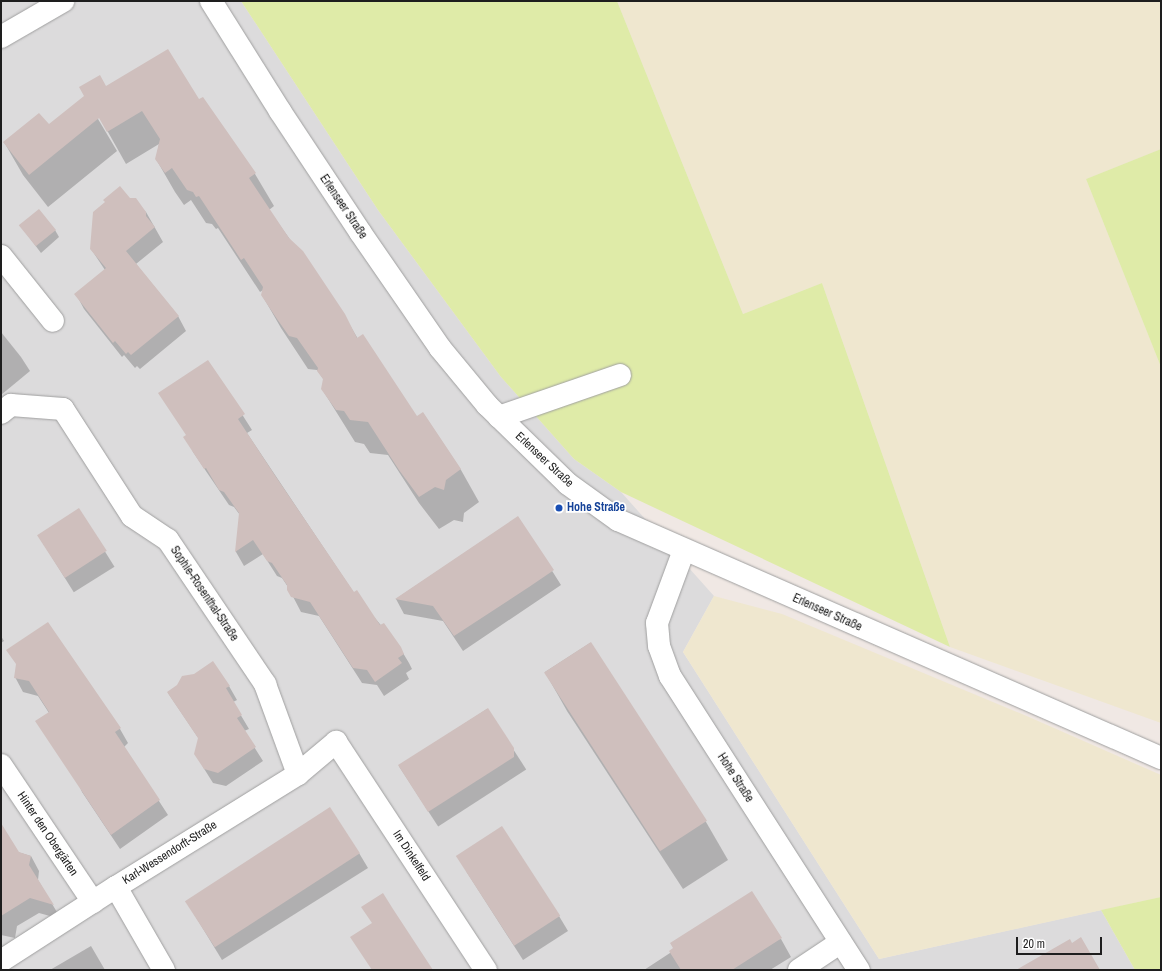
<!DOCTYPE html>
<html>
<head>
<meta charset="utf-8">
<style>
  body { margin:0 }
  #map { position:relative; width:1162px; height:971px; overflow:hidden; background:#f0e8e4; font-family:"Archivo Narrow",sans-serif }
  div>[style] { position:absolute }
  .residential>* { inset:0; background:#dcdbdc }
  .farmland>* { inset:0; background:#efe7cf }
  .grass>* { inset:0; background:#dfeba8 }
  .shadow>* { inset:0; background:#0003; transform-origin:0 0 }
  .building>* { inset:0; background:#cfbfbd; transform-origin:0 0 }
  .roads { filter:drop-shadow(0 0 1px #9f9f9f) drop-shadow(0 0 1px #9f9f9f) }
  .minor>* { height:22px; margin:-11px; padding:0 11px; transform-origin:11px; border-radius:11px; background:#fff }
  .dots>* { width:11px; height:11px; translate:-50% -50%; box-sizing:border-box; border:2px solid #fff; border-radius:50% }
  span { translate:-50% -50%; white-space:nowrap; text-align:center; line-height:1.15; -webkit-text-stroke:3.5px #fff; paint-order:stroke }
  .street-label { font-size:12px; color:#1e1e1e }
  .transit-label { font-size:12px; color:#164399; font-weight:700 }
  .left { translate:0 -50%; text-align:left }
  .frame { position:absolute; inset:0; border:2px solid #1e1e1e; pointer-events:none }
  .scale { position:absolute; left:1016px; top:937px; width:86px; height:18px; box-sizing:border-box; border:2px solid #1e1e1e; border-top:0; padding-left:5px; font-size:12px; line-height:14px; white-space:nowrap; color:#1e1e1e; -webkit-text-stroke:3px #fff; paint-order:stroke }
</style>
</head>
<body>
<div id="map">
  <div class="residential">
    <i style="clip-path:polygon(1px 1px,241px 1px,378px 210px,501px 377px,574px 459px,621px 492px,714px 596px,683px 652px,879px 959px,1101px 910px,1135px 970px,1px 970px)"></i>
  </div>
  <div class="farmland">
    <i style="clip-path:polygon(617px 1px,1161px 1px,1161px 149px,1086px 179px,1161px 367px,1161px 723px,950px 647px,822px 283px,743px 314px)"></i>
    <i style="clip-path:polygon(714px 596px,782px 614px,1029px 717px,1161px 775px,1161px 897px,879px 959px,683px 652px)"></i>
  </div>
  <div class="grass">
    <i style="clip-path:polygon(241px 1px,617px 1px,743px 314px,822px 283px,950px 647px,621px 492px,574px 459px,501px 377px,378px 210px)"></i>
    <i style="clip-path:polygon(1161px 149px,1161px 367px,1086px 179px)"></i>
    <i style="clip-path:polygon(1161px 897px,1161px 970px,1135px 970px,1101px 910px)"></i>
  </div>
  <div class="shadow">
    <i style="clip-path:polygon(105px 87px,199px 101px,255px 174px,274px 206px,269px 210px,344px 315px,358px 339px,417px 418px,423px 413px,461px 470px,479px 502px,464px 513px,463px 522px,454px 520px,439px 529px,419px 503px,388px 455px,370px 453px,364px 444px,355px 442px,322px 389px,324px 380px,317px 370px,308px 369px,281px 328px,262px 295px,263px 290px,260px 292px,218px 228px,216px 229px,212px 224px,206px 223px,191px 200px,184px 205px,175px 192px,156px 159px,159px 144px,126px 164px,99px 116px,98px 119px,117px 151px,48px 207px,23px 175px,4px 142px,48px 126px)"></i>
    <i style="clip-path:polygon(129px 199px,146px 212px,163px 242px,136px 264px,178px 316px,186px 331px,140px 369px,137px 366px,135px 368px,124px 355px,122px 357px,84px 309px,76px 294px,105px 270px,91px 249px)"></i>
    <i style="clip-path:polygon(20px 225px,55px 230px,59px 237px,41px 253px)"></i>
    <i style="clip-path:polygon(1px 332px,21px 357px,30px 371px,1px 395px)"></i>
    <i style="clip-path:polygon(208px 361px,252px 430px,247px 433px,354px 593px,400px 648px,409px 663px,412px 669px,406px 673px,409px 679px,384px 696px,377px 685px,362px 683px,319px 616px,301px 612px,288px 587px,282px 578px,277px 576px,263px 554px,244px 566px,236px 552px,240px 515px,234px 507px,229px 505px,193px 452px,187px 436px)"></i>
    <i style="left:79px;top:510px;width:67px;height:48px;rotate:58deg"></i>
    <i style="clip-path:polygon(518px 517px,561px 585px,463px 651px,443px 621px,404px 614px,396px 599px)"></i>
    <i style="clip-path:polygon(1px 636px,4px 641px,1px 643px)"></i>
    <i style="clip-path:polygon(590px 643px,706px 822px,728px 860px,683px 889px,567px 711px,545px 672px)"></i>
    <i style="clip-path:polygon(17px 666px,120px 729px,128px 743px,124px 747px,168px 815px,120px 849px,82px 792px,49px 713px,38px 696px,23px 692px,15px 677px)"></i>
    <i style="clip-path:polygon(229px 686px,237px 700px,233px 702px,249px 729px,244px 731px,263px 761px,226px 786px,213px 783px,203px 767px,199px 739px,168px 693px)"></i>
    <i style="left:487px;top:709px;width:72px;height:105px;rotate:57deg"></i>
    <i style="clip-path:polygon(1px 847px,31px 856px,39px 871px,38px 880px,61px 919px,39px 913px,17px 926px,15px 938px,1px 935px)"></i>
    <i style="clip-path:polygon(359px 853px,368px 868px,222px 960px,194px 914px)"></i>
    <i style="clip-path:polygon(466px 871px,559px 916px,568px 931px,523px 960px)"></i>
    <i style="clip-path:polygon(781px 939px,791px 957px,770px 970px,644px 970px,670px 953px,674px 948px)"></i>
    <i style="clip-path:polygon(91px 946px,105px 970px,50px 970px)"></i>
  </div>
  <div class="building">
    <i style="clip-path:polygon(168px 49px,199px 99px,203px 97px,256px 173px,249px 178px,289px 238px,303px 251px,345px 314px,357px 338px,363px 334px,417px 416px,423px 412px,461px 469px,446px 480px,444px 490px,435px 487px,419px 497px,399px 470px,368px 422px,350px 420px,344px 411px,336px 410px,321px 389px,323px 379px,317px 371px,318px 368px,297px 338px,289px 336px,277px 319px,261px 295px,263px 287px,244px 258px,241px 260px,199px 196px,196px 197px,193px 192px,187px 190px,172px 168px,165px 173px,155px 159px,160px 139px,142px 111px,107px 132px,99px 118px,29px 175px,3px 142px,39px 113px,49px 124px,84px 96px,79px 87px,100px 75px,106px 86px)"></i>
    <i style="clip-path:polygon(120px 186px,130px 198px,136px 198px,146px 212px,146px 216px,155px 227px,126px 251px,179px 316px,131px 355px,128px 352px,126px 354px,115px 341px,113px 343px,74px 294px,106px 268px,90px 249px,93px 212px,105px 202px,103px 200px)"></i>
    <i style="left:39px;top:209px;width:27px;height:26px;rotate:51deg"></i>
    <i style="clip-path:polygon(208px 360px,245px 414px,238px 419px,274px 474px,354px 592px,357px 590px,380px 625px,384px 623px,401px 647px,404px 654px,398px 658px,402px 663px,375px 682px,367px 670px,353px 668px,310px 602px,291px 597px,287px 590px,287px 585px,272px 563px,267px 561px,253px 540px,235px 552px,239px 513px,224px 492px,219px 490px,206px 468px,204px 469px,183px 437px,186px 435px,158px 393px)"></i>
    <i style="left:79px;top:508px;width:51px;height:50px;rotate:57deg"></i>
    <i style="clip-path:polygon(518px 516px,554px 570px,529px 587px,454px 636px,433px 606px,395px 599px)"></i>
    <i style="clip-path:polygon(48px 622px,121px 728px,115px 732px,160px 800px,111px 835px,35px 721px,49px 712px,29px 681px,14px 678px,16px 664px,6px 650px)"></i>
    <i style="left:591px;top:642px;width:213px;height:56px;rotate:57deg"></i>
    <i style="clip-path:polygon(213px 661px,230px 686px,226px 688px,242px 715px,237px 718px,256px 747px,218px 773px,204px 769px,194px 754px,198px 738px,167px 692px,177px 685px,182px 676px,194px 674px)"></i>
    <i style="clip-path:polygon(488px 708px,514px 748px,514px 757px,428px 812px,398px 765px)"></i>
    <i style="left:330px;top:807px;width:55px;height:173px;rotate:57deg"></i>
    <i style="clip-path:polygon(1px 823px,19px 852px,31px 856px,29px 865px,54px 905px,30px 898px,1px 916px)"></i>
    <i style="left:502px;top:826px;width:107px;height:55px;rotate:57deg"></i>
    <i style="clip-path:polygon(752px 891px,782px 938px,732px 970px,681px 970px,669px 951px,673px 948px,670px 943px)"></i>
    <i style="clip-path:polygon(383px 893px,393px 909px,433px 970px,372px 970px,350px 937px,372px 923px,361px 907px)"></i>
    <i style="clip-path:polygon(1081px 937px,1100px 970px,1016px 970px,1070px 939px,1072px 943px)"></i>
  </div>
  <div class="roads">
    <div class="minor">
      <i style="left:211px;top:1px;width:130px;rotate:57.9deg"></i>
      <i style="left:280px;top:111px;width:145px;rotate:56.5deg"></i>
      <i style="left:360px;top:232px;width:141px;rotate:55.4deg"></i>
      <i style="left:440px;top:348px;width:74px;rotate:50.5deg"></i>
      <i style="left:487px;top:405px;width:113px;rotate:44.3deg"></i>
      <i style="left:568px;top:484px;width:62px;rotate:35.8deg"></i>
      <i style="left:618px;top:520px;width:593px;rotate:23.67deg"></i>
      <i style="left:1px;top:37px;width:72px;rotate:-30.1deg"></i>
      <i style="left:1px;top:256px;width:83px;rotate:51.3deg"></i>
      <i style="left:1px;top:413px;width:13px;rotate:-39deg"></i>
      <i style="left:11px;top:405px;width:52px;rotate:4.4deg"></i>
      <i style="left:63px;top:409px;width:127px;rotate:57.2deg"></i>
      <i style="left:132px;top:516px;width:43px;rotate:33.7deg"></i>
      <i style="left:168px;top:540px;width:174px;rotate:56deg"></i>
      <i style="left:265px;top:684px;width:96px;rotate:69.9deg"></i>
      <i style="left:499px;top:417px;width:128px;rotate:-19.1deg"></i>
      <i style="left:684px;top:550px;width:78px;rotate:110.3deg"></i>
      <i style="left:657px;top:623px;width:23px;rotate:85deg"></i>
      <i style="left:659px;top:646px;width:32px;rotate:70deg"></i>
      <i style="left:670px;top:676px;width:350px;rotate:57.3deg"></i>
      <i style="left:1px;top:765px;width:165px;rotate:56.1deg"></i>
      <i style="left:116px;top:887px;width:96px;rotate:60deg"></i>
      <i style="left:1px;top:961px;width:137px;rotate:-32.8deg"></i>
      <i style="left:116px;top:887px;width:214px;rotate:-31.8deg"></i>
      <i style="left:298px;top:774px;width:50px;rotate:-40.1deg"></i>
      <i style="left:336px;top:742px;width:273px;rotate:56.7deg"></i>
      <i style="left:799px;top:970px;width:50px;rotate:-33.7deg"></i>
    </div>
  </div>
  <div class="dots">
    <i style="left:559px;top:508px;background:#1a4fb4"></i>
  </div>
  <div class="street-label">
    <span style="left:343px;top:207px;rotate:56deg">Erlenseer Straße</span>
    <span style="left:544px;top:460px;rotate:43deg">Erlenseer Straße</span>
    <span style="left:204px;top:594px;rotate:56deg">Sophie-Rosenthal-Straße</span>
    <span style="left:827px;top:613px;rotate:24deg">Erlenseer Straße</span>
    <span style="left:735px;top:778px;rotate:57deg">Hohe Straße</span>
    <span style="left:47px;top:834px;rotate:56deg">Hinter den Obergärten</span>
    <span style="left:170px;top:853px;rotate:-32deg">Karl-Wessendorft-Straße</span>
    <span style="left:411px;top:856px;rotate:57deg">Im Dinkelfeld</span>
  </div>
  <div class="transit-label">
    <span class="left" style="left:567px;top:508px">Hohe Straße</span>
  </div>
  <div class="frame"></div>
  <div class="scale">20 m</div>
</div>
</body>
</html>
